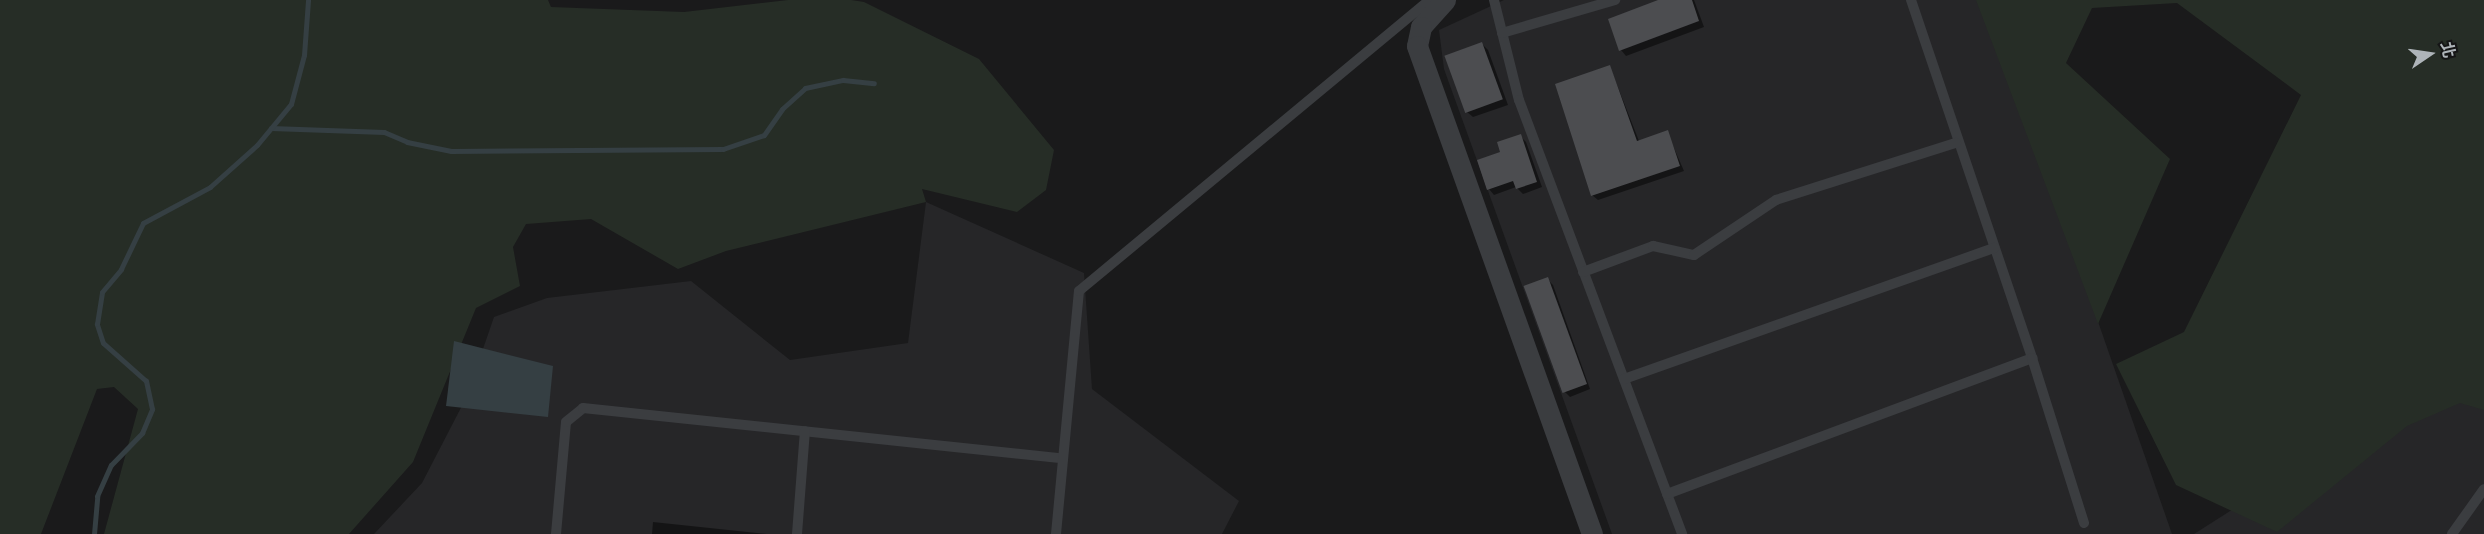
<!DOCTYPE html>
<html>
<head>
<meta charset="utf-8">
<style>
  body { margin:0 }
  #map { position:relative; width:2484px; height:534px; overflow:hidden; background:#1a1a1b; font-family:"Source Sans 3","Noto Sans TC",sans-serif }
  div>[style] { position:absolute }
  .built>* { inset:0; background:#262628 }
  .green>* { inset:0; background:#262d26 }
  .water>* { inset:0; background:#353f43 }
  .shadow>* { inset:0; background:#0007 }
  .stream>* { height:5px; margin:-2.5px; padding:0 2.5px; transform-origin:2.5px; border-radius:2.5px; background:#353f43 }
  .building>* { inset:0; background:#4c4d50; transform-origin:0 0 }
  .service>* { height:10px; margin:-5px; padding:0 5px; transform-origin:5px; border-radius:5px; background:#3b3d40 }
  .minor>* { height:21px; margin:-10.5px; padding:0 10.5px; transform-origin:10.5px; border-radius:10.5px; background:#3b3d40 }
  span { translate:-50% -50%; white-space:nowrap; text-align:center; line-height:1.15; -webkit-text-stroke:4.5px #151516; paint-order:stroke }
  .north { position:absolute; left:2400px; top:24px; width:60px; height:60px; -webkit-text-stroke:4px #151516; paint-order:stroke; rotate:77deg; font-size:16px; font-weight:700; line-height:24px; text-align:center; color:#aeb4b9 }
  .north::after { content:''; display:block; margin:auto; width:21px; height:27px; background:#aeb4b9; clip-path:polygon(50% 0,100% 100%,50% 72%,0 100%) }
</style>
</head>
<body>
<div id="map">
  <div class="built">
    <i style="clip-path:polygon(1504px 0,1986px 0,2172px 534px,1612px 534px,1444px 69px,1439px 30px)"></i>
    <i style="clip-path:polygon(926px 202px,1084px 273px,1092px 389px,1239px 501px,1222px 534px,374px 534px,422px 483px,466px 398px,494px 317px,547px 298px,691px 281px,790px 360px,908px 343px)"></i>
    <i style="clip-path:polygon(2447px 373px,2484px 393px,2484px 534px,2194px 534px)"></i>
  </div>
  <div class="green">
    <i style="clip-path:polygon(0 0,548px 0,551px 7px,684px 12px,788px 0,851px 0,864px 2px,979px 59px,1054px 150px,1046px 190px,1017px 212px,922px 189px,926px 202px,726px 251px,678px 269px,591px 219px,526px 224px,513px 247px,520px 286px,476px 308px,413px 462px,349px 534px,104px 534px,138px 409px,114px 387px,97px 389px,41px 534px,0 534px)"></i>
    <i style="clip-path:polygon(1976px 0,2484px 0,2484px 410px,2460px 403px,2407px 426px,2277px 532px,2176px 485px,2116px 364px,2184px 332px,2301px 95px,2177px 3px,2092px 8px,2066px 63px,2170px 159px,2098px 324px)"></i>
  </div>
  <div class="water">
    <i style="clip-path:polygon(454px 341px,553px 366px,548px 417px,446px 406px)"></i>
  </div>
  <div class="shadow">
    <i style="clip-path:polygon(1662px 0,1694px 0,1704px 27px,1626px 56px,1621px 50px)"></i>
    <i style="clip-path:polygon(1482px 44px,1488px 50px,1508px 105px,1473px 117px,1467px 112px)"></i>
    <i style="clip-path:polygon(1610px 67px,1639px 141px,1667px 132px,1684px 171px,1598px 200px,1592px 195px)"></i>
    <i style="clip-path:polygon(1520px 136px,1526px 142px,1542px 187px,1523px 194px,1516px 187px,1494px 195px,1489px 189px,1502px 153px)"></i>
    <i style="clip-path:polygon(1547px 279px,1553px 285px,1590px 389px,1570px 397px,1564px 391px)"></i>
    <i style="clip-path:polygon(653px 522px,767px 534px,652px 534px)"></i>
  </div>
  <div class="stream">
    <i style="left:271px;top:128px;width:113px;rotate:2deg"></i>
    <i style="left:384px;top:132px;width:25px;rotate:23deg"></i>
    <i style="left:407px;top:142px;width:45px;rotate:11.6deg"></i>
    <i style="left:451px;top:151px;width:272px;rotate:-0.4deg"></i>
    <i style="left:723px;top:149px;width:43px;rotate:-18.9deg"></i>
    <i style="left:764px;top:135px;width:32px;rotate:-55deg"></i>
    <i style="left:782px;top:109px;width:31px;rotate:-42deg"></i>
    <i style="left:805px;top:88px;width:39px;rotate:-12deg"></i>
    <i style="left:843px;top:80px;width:31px;rotate:6deg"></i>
    <i style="left:94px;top:534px;width:38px;rotate:-85deg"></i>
    <i style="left:97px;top:496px;width:34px;rotate:-66deg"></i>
    <i style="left:111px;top:465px;width:45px;rotate:-45.9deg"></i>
    <i style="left:142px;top:433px;width:26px;rotate:-67deg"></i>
    <i style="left:152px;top:409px;width:29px;rotate:-102deg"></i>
    <i style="left:146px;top:381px;width:57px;rotate:-138.5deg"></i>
    <i style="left:103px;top:343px;width:20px;rotate:-108deg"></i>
    <i style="left:97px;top:324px;width:32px;rotate:-81deg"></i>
    <i style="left:102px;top:292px;width:30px;rotate:-50deg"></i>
    <i style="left:121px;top:269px;width:51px;rotate:-64.4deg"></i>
    <i style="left:143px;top:223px;width:76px;rotate:-28.2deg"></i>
    <i style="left:210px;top:187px;width:63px;rotate:-41.8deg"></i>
    <i style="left:257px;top:145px;width:53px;rotate:-50.3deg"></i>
    <i style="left:291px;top:104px;width:51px;rotate:-75.1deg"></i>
    <i style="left:304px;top:55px;width:55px;rotate:-85.8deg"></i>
  </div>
  <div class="building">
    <i style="clip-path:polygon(1658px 0,1692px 0,1699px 21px,1619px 51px,1608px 19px)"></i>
    <i style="left:1482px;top:42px;width:61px;height:40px;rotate:70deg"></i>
    <i style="clip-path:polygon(1610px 65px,1637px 141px,1668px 130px,1680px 166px,1591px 196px,1555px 84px)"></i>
    <i style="clip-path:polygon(1521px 134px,1537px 182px,1516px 189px,1513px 181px,1487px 190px,1477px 160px,1500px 152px,1497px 142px)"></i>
    <i style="left:1548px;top:277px;width:114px;height:26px;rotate:70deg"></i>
  </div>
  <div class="service">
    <i style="left:1494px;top:0;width:103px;rotate:76deg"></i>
    <i style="left:1519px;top:100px;width:464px;rotate:69.4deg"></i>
    <i style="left:1911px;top:0;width:378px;rotate:71.3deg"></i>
    <i style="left:1502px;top:33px;width:118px;rotate:-16.3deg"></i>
    <i style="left:1583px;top:272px;width:75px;rotate:-20.4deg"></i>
    <i style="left:1653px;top:246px;width:42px;rotate:12.4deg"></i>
    <i style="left:1694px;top:255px;width:99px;rotate:-33.9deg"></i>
    <i style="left:1776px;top:200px;width:189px;rotate:-17.6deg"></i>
    <i style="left:1624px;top:379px;width:393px;rotate:-19.5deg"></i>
    <i style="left:1667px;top:494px;width:390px;rotate:-20.4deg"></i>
    <i style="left:2032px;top:358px;width:173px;rotate:72.5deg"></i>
    <i style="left:556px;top:534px;width:112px;rotate:-84.9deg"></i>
    <i style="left:566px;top:422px;width:22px;rotate:-39deg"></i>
    <i style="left:583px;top:408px;width:482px;rotate:6deg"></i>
    <i style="left:797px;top:534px;width:103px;rotate:-85.6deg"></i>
    <i style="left:1056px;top:534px;width:244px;rotate:-84.6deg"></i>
    <i style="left:1079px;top:291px;width:455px;rotate:-39.7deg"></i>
    <i style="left:2452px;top:534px;width:55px;rotate:-54.6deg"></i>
  </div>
  <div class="minor">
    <i style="left:1445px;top:0;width:36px;rotate:132deg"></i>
    <i style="left:1421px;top:27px;width:19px;rotate:102deg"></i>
    <i style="left:1417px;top:46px;width:518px;rotate:70.27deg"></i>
  </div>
  <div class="north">北</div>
</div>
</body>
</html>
